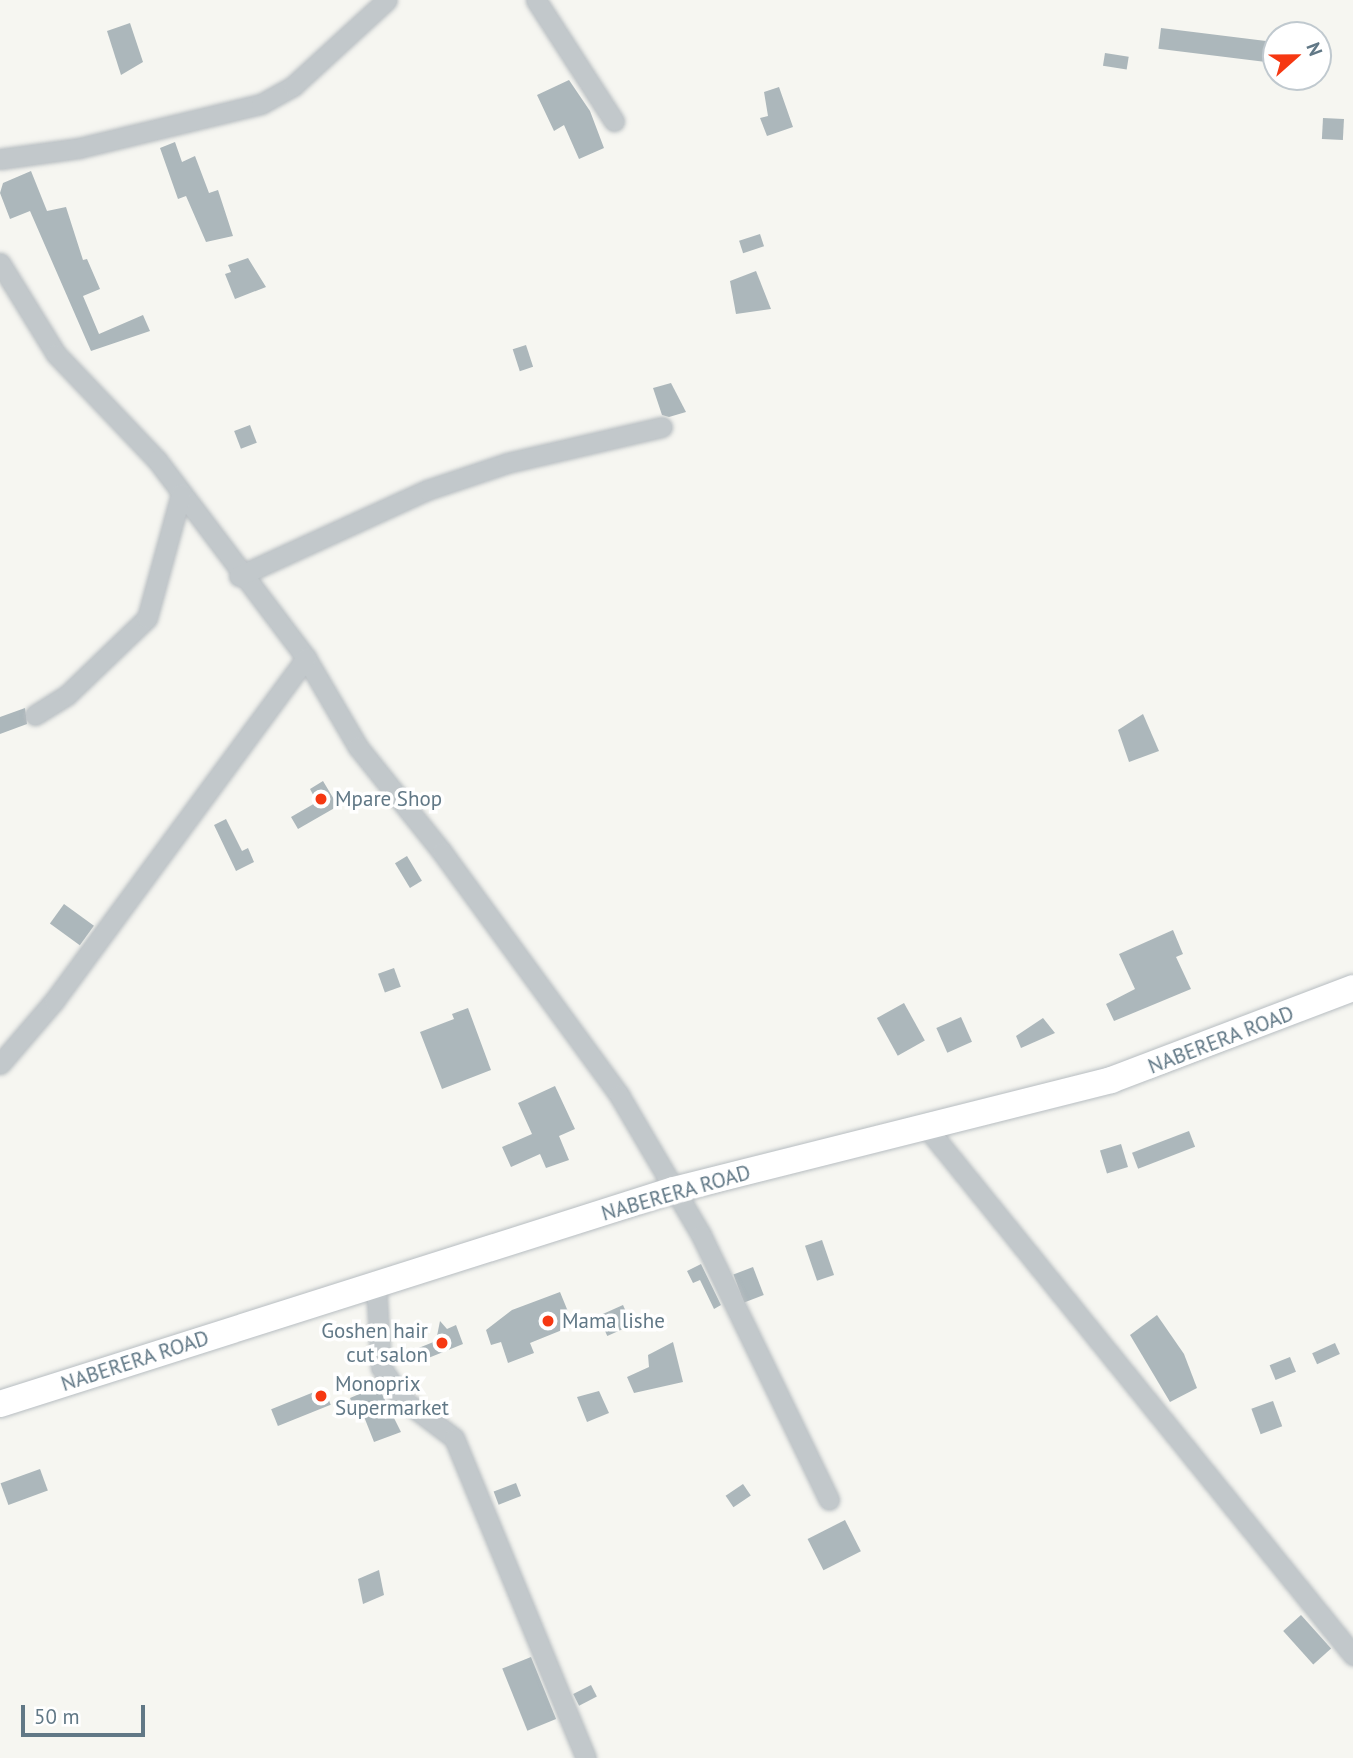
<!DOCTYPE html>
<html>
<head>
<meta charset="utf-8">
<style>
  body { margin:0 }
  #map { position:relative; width:1353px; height:1758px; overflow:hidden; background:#f6f6f1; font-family:"PT Sans",sans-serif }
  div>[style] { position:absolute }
  .building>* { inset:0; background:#acb7bb; transform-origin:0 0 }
  .roads { filter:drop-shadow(0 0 2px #b7bdc1) drop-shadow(0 0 2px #b7bdc1) }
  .street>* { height:19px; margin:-9.5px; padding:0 9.5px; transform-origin:9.5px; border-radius:9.5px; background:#c2c8cb }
  .secondary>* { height:26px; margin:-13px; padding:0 13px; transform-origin:13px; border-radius:13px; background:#fff }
  .dots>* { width:19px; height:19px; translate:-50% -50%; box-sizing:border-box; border:4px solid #fff; border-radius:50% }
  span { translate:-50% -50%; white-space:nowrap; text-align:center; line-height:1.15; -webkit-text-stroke:7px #fff; paint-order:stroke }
  .poi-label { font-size:21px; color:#617886 }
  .left { translate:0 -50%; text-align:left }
  .right { translate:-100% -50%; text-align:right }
  .street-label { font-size:21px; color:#617886 }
  .north { position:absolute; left:1262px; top:21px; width:70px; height:70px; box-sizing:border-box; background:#fff; border:2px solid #c0c9cf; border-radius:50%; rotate:69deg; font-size:19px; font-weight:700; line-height:28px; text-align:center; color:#617886 }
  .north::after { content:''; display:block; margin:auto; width:24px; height:32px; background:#f63812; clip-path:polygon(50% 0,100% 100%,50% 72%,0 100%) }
  .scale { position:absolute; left:21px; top:1705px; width:124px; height:32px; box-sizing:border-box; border:4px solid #617886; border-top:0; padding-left:9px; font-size:21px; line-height:24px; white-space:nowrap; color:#617886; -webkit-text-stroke:5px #fff; paint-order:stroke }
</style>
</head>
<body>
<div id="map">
  <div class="building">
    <i style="clip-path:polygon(130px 23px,143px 62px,121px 75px,107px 31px)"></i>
    <i style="left:1161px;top:28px;width:116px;height:21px;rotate:7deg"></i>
    <i style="left:1105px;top:53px;width:24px;height:13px;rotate:9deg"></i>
    <i style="clip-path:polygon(569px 80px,590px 111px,604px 148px,579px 159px,564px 125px,554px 131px,537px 95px)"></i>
    <i style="clip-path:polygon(779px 87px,793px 127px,767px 136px,760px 118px,768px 116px,764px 92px)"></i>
    <i style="left:1323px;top:118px;width:21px;height:21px;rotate:3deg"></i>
    <i style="clip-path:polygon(175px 142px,182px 162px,195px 156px,209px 193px,218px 190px,233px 236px,206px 242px,186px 196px,178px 199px,160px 148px)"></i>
    <i style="clip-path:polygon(31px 171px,47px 211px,66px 207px,83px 260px,87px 259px,100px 289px,83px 296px,99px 334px,143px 315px,150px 331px,91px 351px,30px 211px,10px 219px,0 193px,3px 183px)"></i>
    <i style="left:760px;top:234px;width:13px;height:22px;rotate:72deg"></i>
    <i style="clip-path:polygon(248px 258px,266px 287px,235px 299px,225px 274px,231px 272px,228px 265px)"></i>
    <i style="clip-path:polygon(756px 271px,771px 309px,736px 314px,730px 281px)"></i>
    <i style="left:526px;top:345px;width:23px;height:14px;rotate:72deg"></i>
    <i style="clip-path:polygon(671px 383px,686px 412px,669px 417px,662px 415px,653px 388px)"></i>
    <i style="left:250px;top:425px;width:19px;height:17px;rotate:69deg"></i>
    <i style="clip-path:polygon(25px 708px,27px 724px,0 734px,0 717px)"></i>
    <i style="clip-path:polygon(1143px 714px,1159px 751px,1129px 762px,1118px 730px)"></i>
    <i style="clip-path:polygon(323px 781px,338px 806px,298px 829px,291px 817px,317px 802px,310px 789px)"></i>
    <i style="clip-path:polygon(226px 819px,242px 851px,248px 848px,254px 862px,236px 871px,214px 825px)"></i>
    <i style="left:407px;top:856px;width:29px;height:14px;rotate:59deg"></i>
    <i style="left:64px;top:904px;width:37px;height:24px;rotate:36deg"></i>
    <i style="clip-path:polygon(1173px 930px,1183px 954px,1176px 957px,1191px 989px,1114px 1021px,1106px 1004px,1135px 989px,1119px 954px)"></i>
    <i style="left:394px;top:968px;width:20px;height:17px;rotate:70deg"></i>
    <i style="left:904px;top:1003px;width:43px;height:31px;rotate:61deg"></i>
    <i style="clip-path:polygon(468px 1008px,491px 1070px,442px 1089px,420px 1032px,454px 1019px,452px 1014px)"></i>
    <i style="left:961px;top:1017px;width:27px;height:27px;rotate:66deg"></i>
    <i style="clip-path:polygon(1043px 1018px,1055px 1033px,1021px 1048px,1016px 1036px)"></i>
    <i style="clip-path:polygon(555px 1086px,575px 1129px,559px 1136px,569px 1160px,546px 1168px,540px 1154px,511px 1167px,502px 1147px,532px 1134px,518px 1103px)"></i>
    <i style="left:1189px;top:1131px;width:17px;height:61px;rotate:69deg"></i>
    <i style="left:1121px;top:1144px;width:24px;height:22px;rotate:73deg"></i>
    <i style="left:822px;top:1240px;width:37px;height:18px;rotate:71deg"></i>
    <i style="clip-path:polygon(701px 1264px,721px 1305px,714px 1309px,700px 1280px,693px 1283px,687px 1271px)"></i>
    <i style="left:753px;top:1267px;width:30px;height:21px;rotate:69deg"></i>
    <i style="clip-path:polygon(560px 1292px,569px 1314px,562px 1317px,567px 1328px,530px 1343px,534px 1353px,508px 1363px,501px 1342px,491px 1345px,486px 1330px,512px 1310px)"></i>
    <i style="left:623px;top:1305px;width:22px;height:27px;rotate:66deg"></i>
    <i style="clip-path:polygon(1157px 1315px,1184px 1354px,1197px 1388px,1170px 1402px,1130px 1335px)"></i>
    <i style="clip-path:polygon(440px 1321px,447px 1329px,456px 1325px,463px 1344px,411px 1365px,406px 1353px,436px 1341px)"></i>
    <i style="clip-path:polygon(673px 1342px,683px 1382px,634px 1393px,627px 1377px,649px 1367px,648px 1355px)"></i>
    <i style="left:1335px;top:1343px;width:12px;height:25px;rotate:66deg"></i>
    <i style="left:1290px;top:1357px;width:16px;height:22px;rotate:68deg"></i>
    <i style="clip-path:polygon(378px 1386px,401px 1432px,374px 1442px,361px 1409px,355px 1411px,350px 1398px)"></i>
    <i style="left:324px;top:1388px;width:18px;height:57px;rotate:68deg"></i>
    <i style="clip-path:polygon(599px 1391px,609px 1413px,587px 1422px,577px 1397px)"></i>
    <i style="left:1273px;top:1401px;width:27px;height:23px;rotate:70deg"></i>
    <i style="left:40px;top:1469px;width:23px;height:42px;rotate:70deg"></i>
    <i style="left:516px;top:1483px;width:14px;height:24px;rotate:69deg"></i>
    <i style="left:743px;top:1484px;width:14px;height:21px;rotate:56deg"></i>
    <i style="left:845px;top:1520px;width:35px;height:42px;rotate:63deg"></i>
    <i style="clip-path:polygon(379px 1570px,384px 1595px,363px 1604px,358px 1579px)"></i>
    <i style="left:1301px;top:1615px;width:45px;height:24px;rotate:48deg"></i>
    <i style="left:531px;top:1657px;width:67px;height:31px;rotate:68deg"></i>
    <i style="left:591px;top:1685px;width:13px;height:20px;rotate:63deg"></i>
  </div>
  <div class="roads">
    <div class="street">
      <i style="left:536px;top:0;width:144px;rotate:57.2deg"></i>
      <i style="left:0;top:159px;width:80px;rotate:-7.9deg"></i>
      <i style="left:79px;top:148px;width:187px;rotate:-13.6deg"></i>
      <i style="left:261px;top:104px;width:37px;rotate:-29deg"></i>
      <i style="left:293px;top:86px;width:127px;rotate:-42.5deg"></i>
      <i style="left:0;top:263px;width:107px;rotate:58.4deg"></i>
      <i style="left:56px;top:354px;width:146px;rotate:46.4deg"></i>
      <i style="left:157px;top:460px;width:248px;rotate:53deg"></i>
      <i style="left:306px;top:658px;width:103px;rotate:59.7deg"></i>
      <i style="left:358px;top:747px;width:134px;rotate:51.3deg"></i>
      <i style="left:442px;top:852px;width:301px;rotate:53.9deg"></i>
      <i style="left:619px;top:1095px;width:162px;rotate:59.6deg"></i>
      <i style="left:701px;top:1235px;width:294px;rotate:64.2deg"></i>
      <i style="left:239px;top:576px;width:207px;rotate:-24.6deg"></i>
      <i style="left:427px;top:490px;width:84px;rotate:-18.6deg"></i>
      <i style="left:507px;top:463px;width:159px;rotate:-13.1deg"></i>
      <i style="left:35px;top:715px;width:38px;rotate:-32deg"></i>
      <i style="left:67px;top:695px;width:111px;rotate:-43.9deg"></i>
      <i style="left:147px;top:618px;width:129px;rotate:-74.7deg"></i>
      <i style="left:0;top:1064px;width:83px;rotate:-49.4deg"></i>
      <i style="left:54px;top:1001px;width:426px;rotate:-53.7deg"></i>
      <i style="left:927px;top:1128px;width:678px;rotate:51.05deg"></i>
      <i style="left:376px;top:1284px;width:83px;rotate:86.6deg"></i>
      <i style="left:381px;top:1367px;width:37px;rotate:57deg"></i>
      <i style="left:401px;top:1398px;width:66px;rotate:37deg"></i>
      <i style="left:454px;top:1438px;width:346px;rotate:67.6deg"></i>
    </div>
    <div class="secondary">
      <i style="left:0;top:1404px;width:707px;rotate:-17.62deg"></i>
      <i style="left:674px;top:1190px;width:451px;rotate:-14.1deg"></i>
      <i style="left:1111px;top:1080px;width:259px;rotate:-20.8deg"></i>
    </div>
  </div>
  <div class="dots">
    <i style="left:321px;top:799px;background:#f63812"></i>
    <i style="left:548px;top:1321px;background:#f63812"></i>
    <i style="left:442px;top:1343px;background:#f63812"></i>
    <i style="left:321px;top:1396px;background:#f63812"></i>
  </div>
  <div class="poi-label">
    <span class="left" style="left:335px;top:799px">Mpare Shop</span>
    <span class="left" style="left:562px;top:1321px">Mama lishe</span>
    <span class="right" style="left:428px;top:1343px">Goshen hair<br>cut salon</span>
    <span class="left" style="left:335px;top:1396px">Monoprix<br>Supermarket</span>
  </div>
  <div class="street-label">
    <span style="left:1221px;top:1040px;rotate:-21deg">NABERERA ROAD</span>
    <span style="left:676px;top:1193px;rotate:-16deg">NABERERA ROAD</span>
    <span style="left:135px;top:1361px;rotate:-18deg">NABERERA ROAD</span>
  </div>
  <div class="north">N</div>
  <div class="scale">50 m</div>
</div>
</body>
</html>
